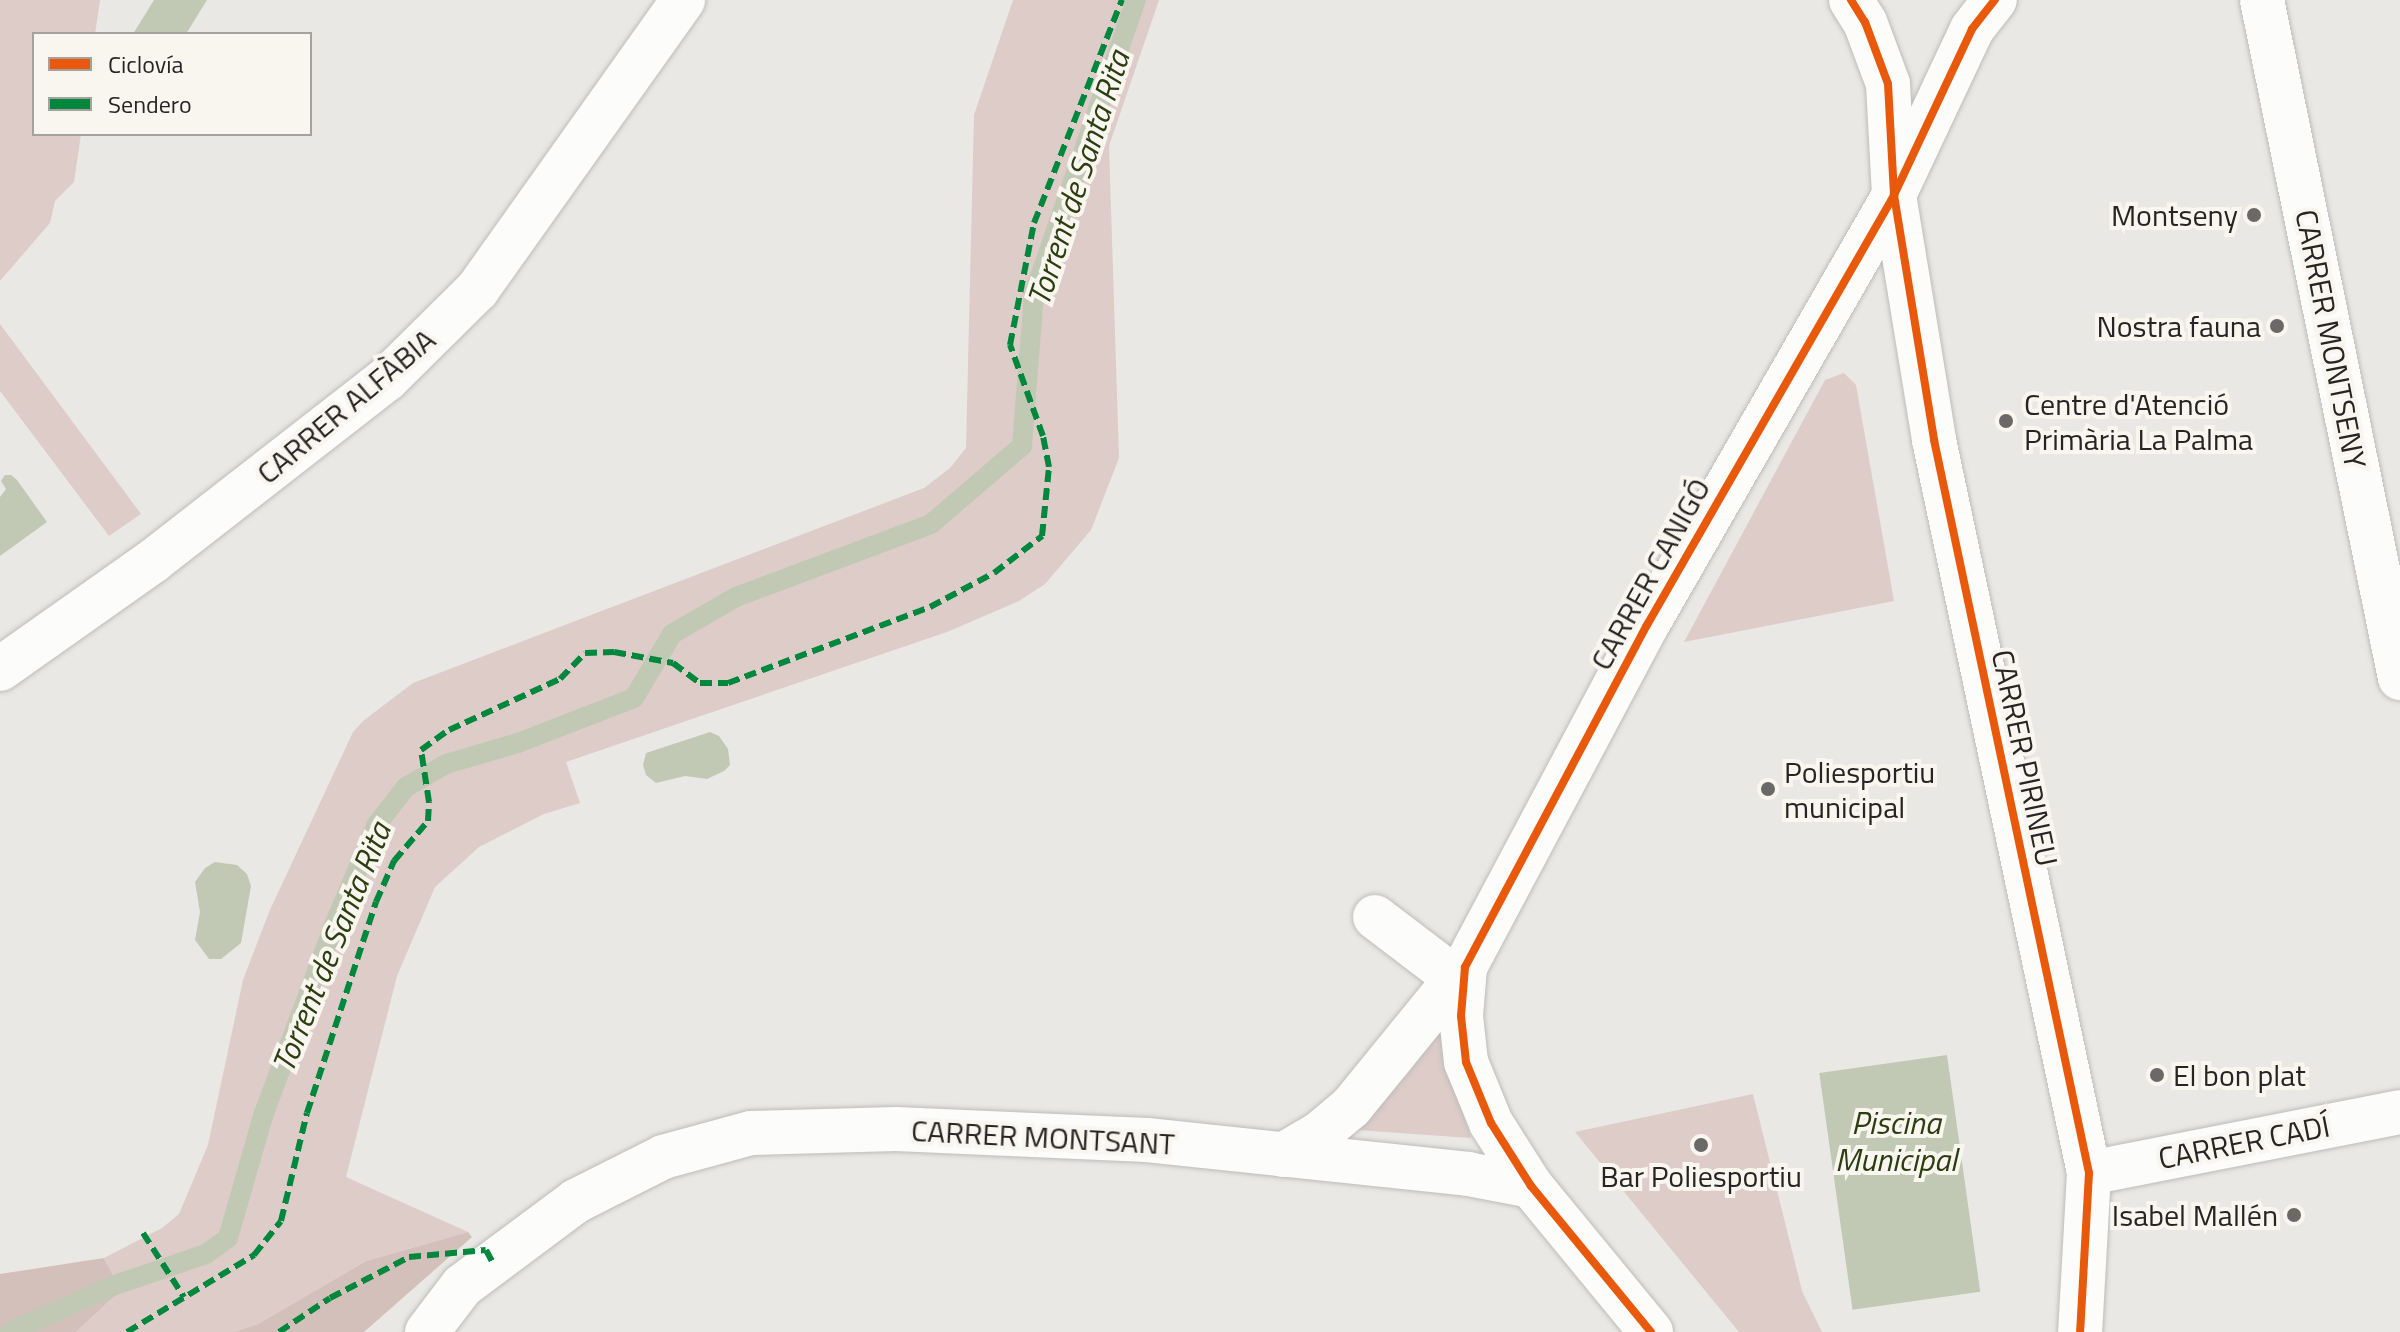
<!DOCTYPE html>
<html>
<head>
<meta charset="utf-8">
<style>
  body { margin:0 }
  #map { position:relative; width:2400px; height:1332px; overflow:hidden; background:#eae8e5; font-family:"Titillium Web",sans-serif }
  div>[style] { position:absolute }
  .green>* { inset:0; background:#ddccc8 }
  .forest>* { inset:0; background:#d3c0bb }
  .water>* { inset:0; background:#c1c9b5; transform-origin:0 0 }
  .stream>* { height:20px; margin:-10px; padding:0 10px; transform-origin:10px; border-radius:10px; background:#c1c9b5 }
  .roads { filter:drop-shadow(0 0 2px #bdbcba) drop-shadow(0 0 2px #bdbcba) }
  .street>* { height:44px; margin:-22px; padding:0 22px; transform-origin:22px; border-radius:22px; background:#fcfcfb }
  .quiet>* { height:6px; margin-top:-3px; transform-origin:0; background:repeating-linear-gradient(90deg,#00873e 0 12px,transparent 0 18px) }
  .cycleway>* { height:8px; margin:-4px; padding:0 4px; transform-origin:4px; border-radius:4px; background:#e8590c }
  .dots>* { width:22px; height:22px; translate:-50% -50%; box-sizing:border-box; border:4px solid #f9f6f0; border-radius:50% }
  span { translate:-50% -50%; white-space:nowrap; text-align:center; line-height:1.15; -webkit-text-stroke:8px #f9f6f0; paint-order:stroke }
  .poi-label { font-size:30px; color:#262523 }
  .right { translate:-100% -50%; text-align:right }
  .left { translate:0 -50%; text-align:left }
  .street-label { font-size:30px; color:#262523 }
  .water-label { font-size:32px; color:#2c3e11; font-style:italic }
  .legend { position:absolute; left:32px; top:32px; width:280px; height:104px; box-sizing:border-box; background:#f9f6f0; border:2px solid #a5a29e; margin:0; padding:10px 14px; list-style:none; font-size:24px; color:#262523 }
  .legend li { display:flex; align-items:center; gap:16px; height:40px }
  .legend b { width:40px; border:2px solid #a5a29e }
</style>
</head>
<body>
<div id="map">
  <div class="green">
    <i style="clip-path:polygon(0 0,100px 0,95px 34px,34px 34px,34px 134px,81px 134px,74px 182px,55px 201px,50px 223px,0 281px)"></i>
    <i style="clip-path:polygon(1013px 0,1159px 0,1109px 146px,1119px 458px,1091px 530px,1045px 584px,1019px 601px,947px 632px,566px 762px,580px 803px,544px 814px,479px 847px,435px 887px,397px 976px,346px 1177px,468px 1232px,366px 1261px,258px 1324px,234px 1332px,76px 1332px,121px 1290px,104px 1258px,162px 1228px,179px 1214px,208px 1145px,243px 980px,269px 912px,353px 732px,363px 721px,413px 683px,924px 488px,950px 468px,966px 448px,974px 115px)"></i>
    <i style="clip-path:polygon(0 324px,141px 514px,109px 536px,0 391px)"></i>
    <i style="clip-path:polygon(1844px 373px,1856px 385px,1894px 601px,1684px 642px,1825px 380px)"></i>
    <i style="clip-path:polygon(1442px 1027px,1457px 1094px,1471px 1138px,1357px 1130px,1406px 1076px)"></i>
    <i style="clip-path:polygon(1753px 1094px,1802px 1291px,1822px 1332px,1739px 1332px,1575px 1132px)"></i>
  </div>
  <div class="forest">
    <i style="clip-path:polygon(468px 1232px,472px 1237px,364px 1332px,234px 1332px,258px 1324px,366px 1261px)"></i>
    <i style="clip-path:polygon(104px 1258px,121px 1290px,76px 1332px,0 1332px,0 1274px)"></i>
  </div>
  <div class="water">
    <i style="clip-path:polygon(154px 0,207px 0,186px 34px,133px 34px)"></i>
    <i style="clip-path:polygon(5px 475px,11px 475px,17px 480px,47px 522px,0 556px,0 497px,6px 489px,1px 481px)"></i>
    <i style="clip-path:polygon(710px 732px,719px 736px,728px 749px,730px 765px,724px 771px,707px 779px,685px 776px,656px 783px,646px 775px,643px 765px,646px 753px)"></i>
    <i style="clip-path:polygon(215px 862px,237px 865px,247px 874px,251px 886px,241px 943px,221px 959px,209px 959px,195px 940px,200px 912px,195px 882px,205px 868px)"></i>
    <i style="left:1947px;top:1055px;width:239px;height:129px;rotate:82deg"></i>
  </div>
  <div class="stream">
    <i style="left:10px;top:1332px;width:115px;rotate:-24.1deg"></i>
    <i style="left:115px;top:1285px;width:96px;rotate:-18.8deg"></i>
    <i style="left:206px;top:1254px;width:27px;rotate:-36deg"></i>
    <i style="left:228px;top:1238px;width:127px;rotate:-74deg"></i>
    <i style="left:263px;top:1116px;width:198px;rotate:-69.6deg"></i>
    <i style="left:332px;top:930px;width:115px;rotate:-67deg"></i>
    <i style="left:377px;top:824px;width:47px;rotate:-51.9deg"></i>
    <i style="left:406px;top:787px;width:46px;rotate:-29.9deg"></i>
    <i style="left:446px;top:764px;width:75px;rotate:-16.3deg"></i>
    <i style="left:518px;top:743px;width:124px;rotate:-21.2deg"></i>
    <i style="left:634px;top:698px;width:74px;rotate:-59.3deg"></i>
    <i style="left:672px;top:634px;width:74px;rotate:-30deg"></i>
    <i style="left:736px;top:597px;width:208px;rotate:-20.5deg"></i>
    <i style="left:931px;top:524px;width:120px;rotate:-40.6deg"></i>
    <i style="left:1022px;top:446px;width:152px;rotate:-85.5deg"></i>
    <i style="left:1034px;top:294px;width:311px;rotate:-70.9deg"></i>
  </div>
  <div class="roads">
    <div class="street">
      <i style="left:1851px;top:0;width:26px;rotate:58deg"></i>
      <i style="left:1865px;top:22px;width:66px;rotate:69.6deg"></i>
      <i style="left:1888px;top:84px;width:111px;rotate:86.9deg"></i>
      <i style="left:1894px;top:195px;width:248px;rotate:80.7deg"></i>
      <i style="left:1934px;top:440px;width:749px;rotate:78.06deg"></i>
      <i style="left:2089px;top:1173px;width:159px;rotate:93.2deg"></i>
      <i style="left:2262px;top:0;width:692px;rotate:78.5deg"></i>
      <i style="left:0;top:669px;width:187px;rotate:-35.2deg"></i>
      <i style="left:153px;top:561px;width:296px;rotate:-37.9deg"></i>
      <i style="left:387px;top:379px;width:127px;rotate:-44.7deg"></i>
      <i style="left:477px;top:290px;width:356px;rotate:-54.6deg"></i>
      <i style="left:1375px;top:917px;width:101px;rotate:37.3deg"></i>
      <i style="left:1283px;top:1155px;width:43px;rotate:-30.7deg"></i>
      <i style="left:1320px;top:1133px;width:40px;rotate:-40deg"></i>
      <i style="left:1351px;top:1107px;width:181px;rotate:-50.8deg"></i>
      <i style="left:2089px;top:1173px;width:317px;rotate:-11.1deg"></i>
      <i style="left:427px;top:1332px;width:58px;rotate:-52.7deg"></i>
      <i style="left:462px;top:1286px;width:142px;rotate:-36.7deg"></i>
      <i style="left:576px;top:1201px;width:97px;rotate:-26.8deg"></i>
      <i style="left:663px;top:1157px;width:91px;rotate:-15.3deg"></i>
      <i style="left:751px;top:1133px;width:145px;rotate:-1.6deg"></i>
      <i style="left:896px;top:1129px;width:251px;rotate:2.5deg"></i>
      <i style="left:1147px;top:1140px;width:323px;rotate:6deg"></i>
      <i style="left:1468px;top:1174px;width:64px;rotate:10.8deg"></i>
      <i style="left:1651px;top:1332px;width:189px;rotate:-129.4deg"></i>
      <i style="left:1531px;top:1186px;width:75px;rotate:-122.4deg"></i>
      <i style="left:1491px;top:1123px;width:66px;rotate:-112.3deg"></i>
      <i style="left:1466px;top:1062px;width:46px;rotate:-96.2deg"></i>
      <i style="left:1461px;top:1016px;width:49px;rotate:-85.3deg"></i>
      <i style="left:1465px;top:967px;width:387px;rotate:-62deg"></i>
      <i style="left:1647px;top:625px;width:496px;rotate:-60.1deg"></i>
      <i style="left:1894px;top:195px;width:183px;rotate:-64.8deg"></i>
      <i style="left:1972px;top:29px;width:37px;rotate:-52deg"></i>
    </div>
  </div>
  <div class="quiet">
    <i style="left:143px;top:1233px;width:76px;rotate:57.4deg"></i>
    <i style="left:127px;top:1332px;width:149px;rotate:-31.2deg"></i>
    <i style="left:254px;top:1255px;width:43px;rotate:-51.5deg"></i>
    <i style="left:281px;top:1221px;width:111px;rotate:-76.5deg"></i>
    <i style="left:307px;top:1113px;width:222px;rotate:-71.9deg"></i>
    <i style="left:376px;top:902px;width:45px;rotate:-66.3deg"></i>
    <i style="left:394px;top:861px;width:52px;rotate:-49.6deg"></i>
    <i style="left:428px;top:821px;width:19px;rotate:-87deg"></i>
    <i style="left:429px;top:802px;width:53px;rotate:-98.7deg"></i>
    <i style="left:421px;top:750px;width:34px;rotate:-36deg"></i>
    <i style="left:449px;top:730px;width:122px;rotate:-24.7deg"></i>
    <i style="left:560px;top:679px;width:36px;rotate:-46deg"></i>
    <i style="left:585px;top:653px;width:29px;rotate:-2deg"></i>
    <i style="left:614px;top:652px;width:60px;rotate:10.6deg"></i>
    <i style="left:673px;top:663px;width:34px;rotate:37deg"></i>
    <i style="left:700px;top:683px;width:28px"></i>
    <i style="left:728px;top:683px;width:216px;rotate:-20.6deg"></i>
    <i style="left:930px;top:607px;width:72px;rotate:-28deg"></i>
    <i style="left:994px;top:573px;width:61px;rotate:-37.6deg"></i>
    <i style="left:1042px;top:536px;width:69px;rotate:-84.2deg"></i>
    <i style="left:1049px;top:467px;width:32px;rotate:-101deg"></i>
    <i style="left:1043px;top:436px;width:97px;rotate:-109.9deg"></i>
    <i style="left:1010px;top:345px;width:124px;rotate:-78.9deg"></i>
    <i style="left:1034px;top:223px;width:240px;rotate:-68.5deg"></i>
    <i style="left:279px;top:1332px;width:61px;rotate:-33.7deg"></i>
    <i style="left:330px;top:1298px;width:89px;rotate:-27.4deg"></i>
    <i style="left:409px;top:1257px;width:77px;rotate:-5.2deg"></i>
    <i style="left:486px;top:1250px;width:15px;rotate:62deg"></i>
  </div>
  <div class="cycleway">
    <i style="left:1851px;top:0;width:26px;rotate:58deg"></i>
    <i style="left:1865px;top:22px;width:66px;rotate:69.6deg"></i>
    <i style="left:1888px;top:84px;width:111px;rotate:86.9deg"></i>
    <i style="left:1894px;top:195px;width:248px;rotate:80.7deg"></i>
    <i style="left:1934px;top:440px;width:749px;rotate:78.06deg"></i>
    <i style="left:2089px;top:1173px;width:159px;rotate:93.2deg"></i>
    <i style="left:1651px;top:1332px;width:189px;rotate:-129.4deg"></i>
    <i style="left:1531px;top:1186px;width:75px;rotate:-122.4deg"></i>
    <i style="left:1491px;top:1123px;width:66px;rotate:-112.3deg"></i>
    <i style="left:1466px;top:1062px;width:46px;rotate:-96.2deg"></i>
    <i style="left:1461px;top:1016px;width:49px;rotate:-85.3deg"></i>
    <i style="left:1465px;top:967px;width:387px;rotate:-62deg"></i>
    <i style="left:1647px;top:625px;width:496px;rotate:-60.1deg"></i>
    <i style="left:1894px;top:195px;width:183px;rotate:-64.8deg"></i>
    <i style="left:1972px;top:29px;width:37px;rotate:-52deg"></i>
  </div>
  <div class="dots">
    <i style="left:2254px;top:215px;background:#6b6967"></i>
    <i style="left:2277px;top:326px;background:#6b6967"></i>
    <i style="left:2006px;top:421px;background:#6b6967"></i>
    <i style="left:1768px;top:789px;background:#6b6967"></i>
    <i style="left:2157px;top:1075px;background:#6b6967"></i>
    <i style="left:1701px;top:1145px;background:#6b6967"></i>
    <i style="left:2294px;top:1215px;background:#6b6967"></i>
  </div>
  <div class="poi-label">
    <span class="right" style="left:2238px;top:215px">Montseny</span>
    <span class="right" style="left:2261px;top:326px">Nostra fauna</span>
    <span class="left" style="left:2024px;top:421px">Centre d'Atenció<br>Primària La Palma</span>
    <span class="left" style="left:1784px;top:789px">Poliesportiu<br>municipal</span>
    <span class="left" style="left:2173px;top:1075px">El bon plat</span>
    <span style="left:1701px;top:1176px">Bar Poliesportiu</span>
    <span class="right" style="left:2278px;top:1215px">Isabel Mallén</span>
  </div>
  <div class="street-label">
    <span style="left:2331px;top:339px;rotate:79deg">CARRER MONTSENY</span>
    <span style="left:346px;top:406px;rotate:-40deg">CARRER ALFÀBIA</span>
    <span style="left:1650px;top:574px;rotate:-61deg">CARRER CANIGÓ</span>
    <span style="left:2025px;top:758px;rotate:78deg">CARRER PIRINEU</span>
    <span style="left:1043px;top:1137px;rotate:3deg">CARRER MONTSANT</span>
    <span style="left:2244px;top:1142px;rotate:-11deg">CARRER CADÍ</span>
  </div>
  <div class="water-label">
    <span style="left:1078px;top:178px;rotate:-72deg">Torrent de Santa Rita</span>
    <span style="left:331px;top:947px;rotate:-68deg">Torrent de Santa Rita</span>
    <span style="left:1896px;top:1141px">Piscina<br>Municipal</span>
  </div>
  <ul class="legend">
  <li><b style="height:10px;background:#e8590c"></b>Ciclovía</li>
  <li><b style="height:10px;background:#00873e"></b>Sendero</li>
  </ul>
</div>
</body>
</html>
